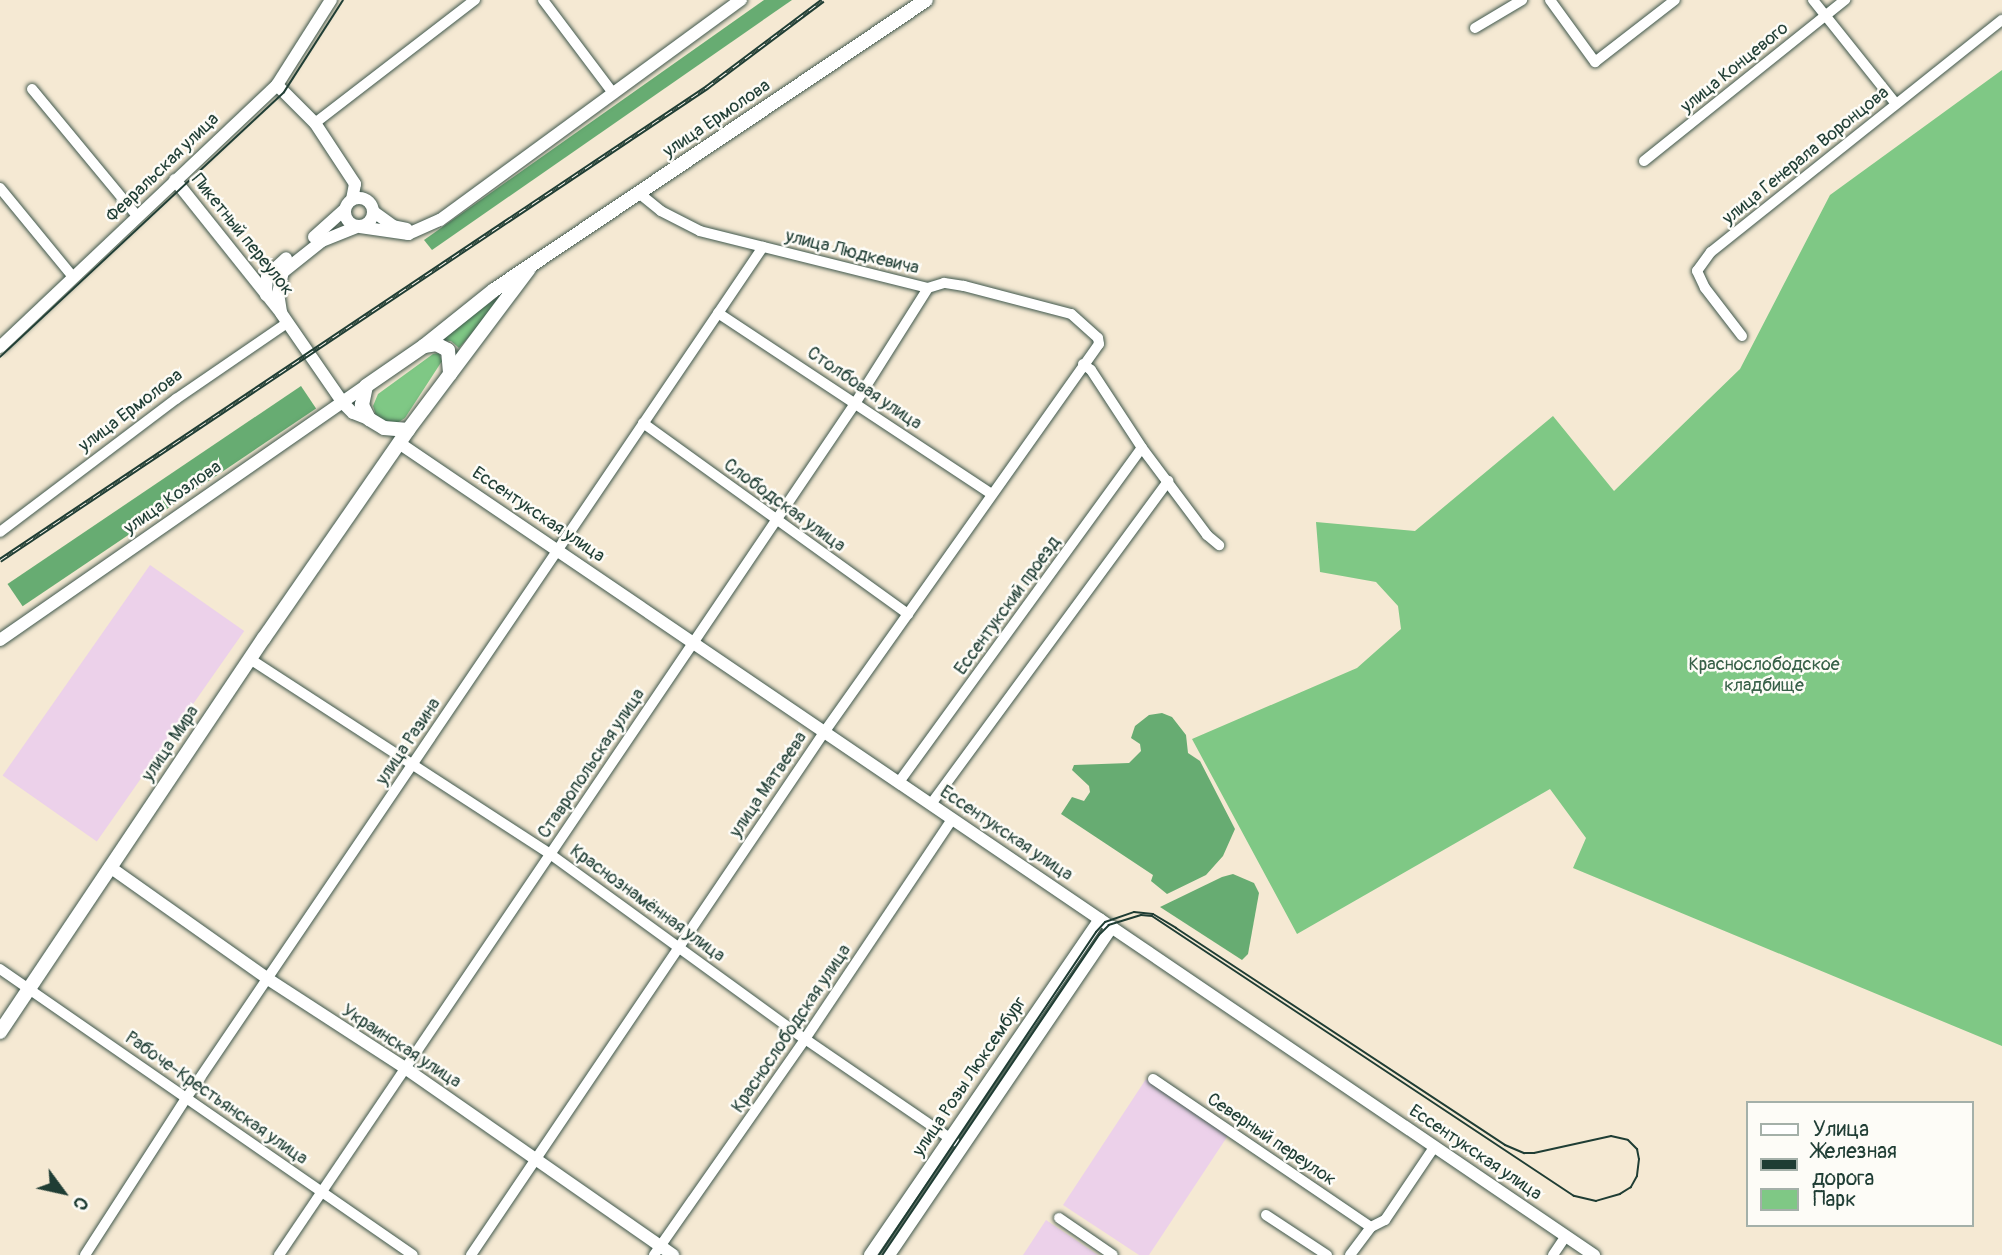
<!DOCTYPE html>
<html>
<head>
<meta charset="utf-8">
<style>
  body { margin:0 }
  #map { position:relative; width:2002px; height:1255px; overflow:hidden; background:#f5e9d3; font-family:Pangolin,sans-serif }
  div>[style] { position:absolute }
  .built>* { inset:0; background:#ecd1ea; transform-origin:0 0 }
  .green>* { inset:0; background:#7fc885 }
  .forest>* { inset:0; background:#67ac72; transform-origin:0 0 }
  .roads { filter:drop-shadow(0 0 2px #3f574c) drop-shadow(0 0 2px #3f574c) }
  .minor>* { height:10px; margin:-5px; padding:0 5px; transform-origin:5px; border-radius:5px; background:#fff }
  .tertiary>* { height:12px; margin:-6px; padding:0 6px; transform-origin:6px; border-radius:6px; background:#fff }
  .tertiary>.ring { margin:-6px; padding:0; box-sizing:content-box; background:none; border:12px solid #fff; border-radius:50% }
  .secondary>* { height:14px; margin:-7px; padding:0 7px; transform-origin:7px; border-radius:7px; background:#fff }
  .tram>* { height:2px; margin:-1px; padding:0 1px; transform-origin:1px; border-radius:1px; background:#1f3d34 }
  .rail>* { height:5px; margin-top:-2.5px; transform-origin:0; background:repeating-linear-gradient(90deg,#fdfcf7 0 8px,#1f3d34 0 16px); box-sizing:border-box; border-block:2px solid #1f3d34 }
  span { translate:-50% -50%; white-space:nowrap; text-align:center; line-height:1.15; -webkit-text-stroke:5px #fdfcf7; paint-order:stroke }
  .street-label { font-size:18px; color:#1f3d34 }
  .park-label { font-size:18px; color:#376048 }
  .legend { position:absolute; left:1746px; top:1101px; width:228px; height:126px; box-sizing:border-box; background:#fdfcf7; border:2px solid #a4b0a9; margin:0; padding:9px 12px; list-style:none; font-size:21px; color:#1f3d34 }
  .legend li { display:flex; align-items:center; gap:14px; height:35px }
  .legend b { width:35px; border:2px solid #a4b0a9 }
  .north { position:absolute; left:28px; top:1157px; width:70px; height:70px; -webkit-text-stroke:5px #fdfcf7; paint-order:stroke; rotate:123deg; font-size:19px; font-weight:700; line-height:28px; text-align:center; color:#1f3d34 }
  .north::after { content:''; display:block; margin:auto; width:24px; height:32px; background:#1f3d34; clip-path:polygon(50% 0,100% 100%,50% 72%,0 100%) }
</style>
</head>
<body>
<div id="map">
  <div class="built">
    <i style="left:150px;top:565px;width:115px;height:257px;rotate:35deg"></i>
    <i style="clip-path:polygon(1146px 1079px,1229px 1134px,1149px 1255px,1139px 1255px,1063px 1205px)"></i>
    <i style="clip-path:polygon(1046px 1220px,1098px 1255px,1023px 1255px)"></i>
  </div>
  <div class="green">
    <i style="clip-path:polygon(2002px 70px,2002px 1046px,1573px 868px,1586px 838px,1550px 789px,1297px 934px,1192px 739px,1357px 668px,1401px 629px,1398px 606px,1376px 582px,1320px 572px,1316px 522px,1415px 531px,1553px 416px,1614px 491px,1740px 369px,1830px 195px)"></i>
    <i style="clip-path:polygon(513px 286px,459px 348px,451px 341px,438px 340px)"></i>
    <i style="clip-path:polygon(439px 353px,442px 361px,405px 418px,394px 425px,377px 419px,373px 406px,378px 394px,433px 354px)"></i>
  </div>
  <div class="forest">
    <i style="clip-path:polygon(764px 0,792px 0,432px 250px,424px 240px)"></i>
    <i style="left:301px;top:386px;width:27px;height:354px;rotate:56deg"></i>
    <i style="clip-path:polygon(1162px 713px,1172px 717px,1186px 735px,1188px 753px,1200px 761px,1235px 829px,1223px 856px,1206px 875px,1167px 894px,1151px 881px,1153px 875px,1061px 814px,1072px 797px,1084px 801px,1090px 792px,1089px 786px,1072px 770px,1074px 765px,1129px 763px,1141px 751px,1140px 744px,1131px 738px,1135px 726px,1149px 715px)"></i>
    <i style="clip-path:polygon(1233px 874px,1254px 883px,1259px 893px,1248px 954px,1242px 960px,1160px 907px,1222px 877px)"></i>
  </div>
  <div class="roads">
    <div class="minor">
      <i style="left:543px;top:0;width:116px;rotate:53deg"></i>
      <i style="left:1550px;top:0;width:77px;rotate:54deg"></i>
      <i style="left:1595px;top:62px;width:101px;rotate:-37.8deg"></i>
      <i style="left:1813px;top:0;width:133px;rotate:51.4deg"></i>
      <i style="left:1475px;top:28px;width:55px;rotate:-30.8deg"></i>
      <i style="left:32px;top:89px;width:166px;rotate:50.4deg"></i>
      <i style="left:315px;top:123px;width:202px;rotate:-37.6deg"></i>
      <i style="left:1644px;top:161px;width:258px;rotate:-38.7deg"></i>
      <i style="left:0;top:188px;width:115px;rotate:50.6deg"></i>
      <i style="left:718px;top:313px;width:328px;rotate:33.5deg"></i>
      <i style="left:1742px;top:336px;width:61px;rotate:-127.6deg"></i>
      <i style="left:1705px;top:288px;width:19px;rotate:-115deg"></i>
      <i style="left:1697px;top:271px;width:24px;rotate:-54deg"></i>
      <i style="left:1711px;top:252px;width:372px;rotate:-38.6deg"></i>
      <i style="left:1083px;top:364px;width:10px;rotate:37deg"></i>
      <i style="left:1091px;top:370px;width:93px;rotate:56.8deg"></i>
      <i style="left:1142px;top:448px;width:109px;rotate:53.2deg"></i>
      <i style="left:1207px;top:535px;width:16px;rotate:40deg"></i>
      <i style="left:643px;top:423px;width:327px;rotate:35.8deg"></i>
      <i style="left:0;top:532px;width:221px;rotate:-37.1deg"></i>
      <i style="left:176px;top:399px;width:135px;rotate:-34.4deg"></i>
      <i style="left:250px;top:659px;width:358px;rotate:33deg"></i>
      <i style="left:550px;top:854px;width:315px;rotate:36deg"></i>
      <i style="left:805px;top:1039px;width:181px;rotate:34.4deg"></i>
      <i style="left:899px;top:782px;width:413px;rotate:-54deg"></i>
      <i style="left:931px;top:804px;width:401px;rotate:-53.7deg"></i>
      <i style="left:0;top:969px;width:502px;rotate:34.7deg"></i>
      <i style="left:1153px;top:1079px;width:263px;rotate:34.2deg"></i>
      <i style="left:1266px;top:1215px;width:73px;rotate:33.3deg"></i>
      <i style="left:1059px;top:1218px;width:65px;rotate:34.4deg"></i>
      <i style="left:85px;top:1255px;width:188px;rotate:-57.2deg"></i>
      <i style="left:187px;top:1097px;width:1027px;rotate:-55.88deg"></i>
      <i style="left:279px;top:1255px;width:1030px;rotate:-55.92deg"></i>
      <i style="left:856px;top:402px;width:135px;rotate:-57.7deg"></i>
      <i style="left:471px;top:1255px;width:632px;rotate:-55.96deg"></i>
      <i style="left:825px;top:731px;width:474px;rotate:-54.7deg"></i>
      <i style="left:1099px;top:344px;width:6px;rotate:-99deg"></i>
      <i style="left:1098px;top:338px;width:36px;rotate:-138deg"></i>
      <i style="left:1071px;top:314px;width:111px;rotate:-165.3deg"></i>
      <i style="left:964px;top:286px;width:20px;rotate:-171deg"></i>
      <i style="left:944px;top:283px;width:17px;rotate:163deg"></i>
      <i style="left:928px;top:288px;width:235px;rotate:-166deg"></i>
      <i style="left:700px;top:231px;width:44px;rotate:-152.9deg"></i>
      <i style="left:661px;top:211px;width:27px;rotate:-141deg"></i>
      <i style="left:654px;top:1255px;width:264px;rotate:-55deg"></i>
      <i style="left:805px;top:1039px;width:265px;rotate:-56.2deg"></i>
      <i style="left:1350px;top:1255px;width:35px;rotate:-53deg"></i>
      <i style="left:1371px;top:1227px;width:16px;rotate:-27deg"></i>
      <i style="left:1385px;top:1220px;width:89px;rotate:-56deg"></i>
      <i style="left:1553px;top:1255px;width:23px;rotate:-56deg"></i>
    </div>
    <div class="tertiary">
      <i style="left:277px;top:85px;width:54px;rotate:45deg"></i>
      <i style="left:315px;top:123px;width:73px;rotate:56.7deg"></i>
      <i style="left:355px;top:184px;width:16px;rotate:101deg"></i>
      <i style="left:175px;top:180px;width:170px;rotate:51.4deg"></i>
      <i style="left:281px;top:313px;width:109px;rotate:55.4deg"></i>
      <i style="left:343px;top:403px;width:14px;rotate:45deg"></i>
      <i style="left:353px;top:413px;width:17px;rotate:21deg"></i>
      <i class="ring" style="left:345px;top:198px;width:16px;height:16px"></i>
      <i style="left:374px;top:212px;width:24px;rotate:36deg"></i>
      <i style="left:393px;top:226px;width:14px;rotate:12deg"></i>
      <i style="left:360px;top:227px;width:49px;rotate:8.3deg"></i>
      <i style="left:408px;top:234px;width:35px;rotate:-24deg"></i>
      <i style="left:440px;top:220px;width:373px;rotate:-36.2deg"></i>
      <i style="left:314px;top:237px;width:42px;rotate:-42.1deg"></i>
      <i style="left:266px;top:295px;width:19px;rotate:-87deg"></i>
      <i style="left:267px;top:276px;width:26px;rotate:-43deg"></i>
      <i style="left:281px;top:312px;width:19px;rotate:-99deg"></i>
      <i style="left:278px;top:293px;width:22px;rotate:-77deg"></i>
      <i style="left:283px;top:272px;width:50px;rotate:-38.5deg"></i>
      <i style="left:322px;top:241px;width:37px;rotate:-22deg"></i>
      <i style="left:0;top:347px;width:381px;rotate:-43.4deg"></i>
      <i style="left:277px;top:85px;width:101px;rotate:-57.6deg"></i>
      <i style="left:399px;top:443px;width:1445px;rotate:34.2deg"></i>
      <i style="left:0;top:640px;width:446px;rotate:-34.8deg"></i>
      <i style="left:110px;top:867px;width:194px;rotate:35.3deg"></i>
      <i style="left:268px;top:979px;width:163px;rotate:33deg"></i>
      <i style="left:405px;top:1068px;width:327px;rotate:34.9deg"></i>
      <i style="left:870px;top:1255px;width:407px;rotate:-55.6deg"></i>
      <i style="left:889px;top:1255px;width:397px;rotate:-55.8deg"></i>
    </div>
    <div class="secondary">
      <i style="left:424px;top:346px;width:12px;rotate:-9deg"></i>
      <i style="left:436px;top:344px;width:13px;rotate:27deg"></i>
      <i style="left:448px;top:350px;width:24px;rotate:85deg"></i>
      <i style="left:408px;top:430px;width:24px;rotate:-175deg"></i>
      <i style="left:384px;top:428px;width:17px;rotate:-149deg"></i>
      <i style="left:369px;top:419px;width:16px;rotate:-117deg"></i>
      <i style="left:362px;top:405px;width:19px;rotate:-78deg"></i>
      <i style="left:366px;top:386px;width:70px;rotate:-34.6deg"></i>
      <i style="left:424px;top:346px;width:90px;rotate:-38.7deg"></i>
      <i style="left:494px;top:290px;width:520px;rotate:-33.87deg"></i>
      <i style="left:0;top:1032px;width:474px;rotate:-56.2deg"></i>
      <i style="left:264px;top:638px;width:253px;rotate:-55.3deg"></i>
      <i style="left:408px;top:430px;width:201px;rotate:-53.1deg"></i>
    </div>
  </div>
  <div class="tram">
    <i style="left:0;top:357px;width:388px;rotate:-43deg"></i>
    <i style="left:284px;top:92px;width:109px;rotate:-57.3deg"></i>
    <i style="left:879px;top:1255px;width:389px;rotate:-56.1deg"></i>
    <i style="left:1096px;top:932px;width:13px;rotate:-48deg"></i>
    <i style="left:1105px;top:922px;width:31px;rotate:-19deg"></i>
    <i style="left:1134px;top:912px;width:19px;rotate:6deg"></i>
    <i style="left:1153px;top:914px;width:27px;rotate:31deg"></i>
    <i style="left:1176px;top:928px;width:394px;rotate:33.4deg"></i>
    <i style="left:1505px;top:1145px;width:21px;rotate:23deg"></i>
    <i style="left:1524px;top:1153px;width:10px"></i>
    <i style="left:1534px;top:1153px;width:79px;rotate:-12.4deg"></i>
    <i style="left:1611px;top:1136px;width:17px;rotate:13deg"></i>
    <i style="left:1628px;top:1140px;width:13px;rotate:45deg"></i>
    <i style="left:1637px;top:1149px;width:10px;rotate:79deg"></i>
    <i style="left:1639px;top:1159px;width:17px;rotate:97deg"></i>
    <i style="left:1637px;top:1176px;width:13px;rotate:119deg"></i>
    <i style="left:1631px;top:1187px;width:13px;rotate:148deg"></i>
    <i style="left:1620px;top:1194px;width:25px;rotate:164deg"></i>
    <i style="left:1596px;top:1201px;width:23px;rotate:-167deg"></i>
    <i style="left:1574px;top:1196px;width:506px;rotate:-146.44deg"></i>
    <i style="left:1152px;top:916px;width:11px;rotate:-175deg"></i>
    <i style="left:1141px;top:915px;width:34px;rotate:163deg"></i>
    <i style="left:1109px;top:925px;width:14px;rotate:135deg"></i>
    <i style="left:1099px;top:935px;width:387px;rotate:124.1deg"></i>
  </div>
  <div class="rail">
    <i style="left:0;top:560px;width:851px;rotate:-33.78deg"></i>
    <i style="left:707px;top:87px;width:145px;rotate:-36.9deg"></i>
  </div>
  <div class="street-label">
    <span style="left:1735px;top:68px;rotate:-39deg">улица Концевого</span>
    <span style="left:717px;top:119px;rotate:-34deg">улица Ермолова</span>
    <span style="left:1806px;top:156px;rotate:-39deg">улица Генерала Воронцова</span>
    <span style="left:163px;top:168px;rotate:-44deg">Февральская улица</span>
    <span style="left:242px;top:235px;rotate:51deg">Пикетный переулок</span>
    <span style="left:852px;top:253px;rotate:14deg">улица Людкевича</span>
    <span style="left:864px;top:389px;rotate:34deg">Столбовая улица</span>
    <span style="left:131px;top:411px;rotate:-37deg">улица Ермолова</span>
    <span style="left:173px;top:498px;rotate:-35deg">улица Козлова</span>
    <span style="left:784px;top:506px;rotate:36deg">Слободская улица</span>
    <span style="left:538px;top:515px;rotate:34deg">Ессентукская улица</span>
    <span style="left:1008px;top:606px;rotate:-54deg">Ессентукский проезд</span>
    <span style="left:409px;top:742px;rotate:-56deg">улица Разина</span>
    <span style="left:171px;top:744px;rotate:-56deg">улица Мира</span>
    <span style="left:592px;top:764px;rotate:-56deg">Ставропольская улица</span>
    <span style="left:769px;top:785px;rotate:-56deg">улица Матвеева</span>
    <span style="left:1006px;top:834px;rotate:34deg">Ессентукская улица</span>
    <span style="left:647px;top:904px;rotate:36deg">Краснознамённая улица</span>
    <span style="left:792px;top:1029px;rotate:-56deg">Краснослободская улица</span>
    <span style="left:401px;top:1047px;rotate:33deg">Украинская улица</span>
    <span style="left:970px;top:1077px;rotate:-56deg">улица Розы Люксембург</span>
    <span style="left:216px;top:1099px;rotate:35deg">Рабоче-Крестьянская улица</span>
    <span style="left:1271px;top:1140px;rotate:34deg">Северный переулок</span>
    <span style="left:1475px;top:1153px;rotate:34deg">Ессентукская улица</span>
  </div>
  <div class="park-label">
    <span style="left:1764px;top:676px">Краснослободское<br>кладбище</span>
  </div>
  <ul class="legend">
  <li><b style="height:9px;background:#fff"></b>Улица</li>
  <li><b style="height:9px;background:#1f3d34"></b>Железная дорога</li>
  <li><b style="height:19px;background:#7fc885"></b>Парк</li>
  </ul>
  <div class="north">С</div>
</div>
</body>
</html>
